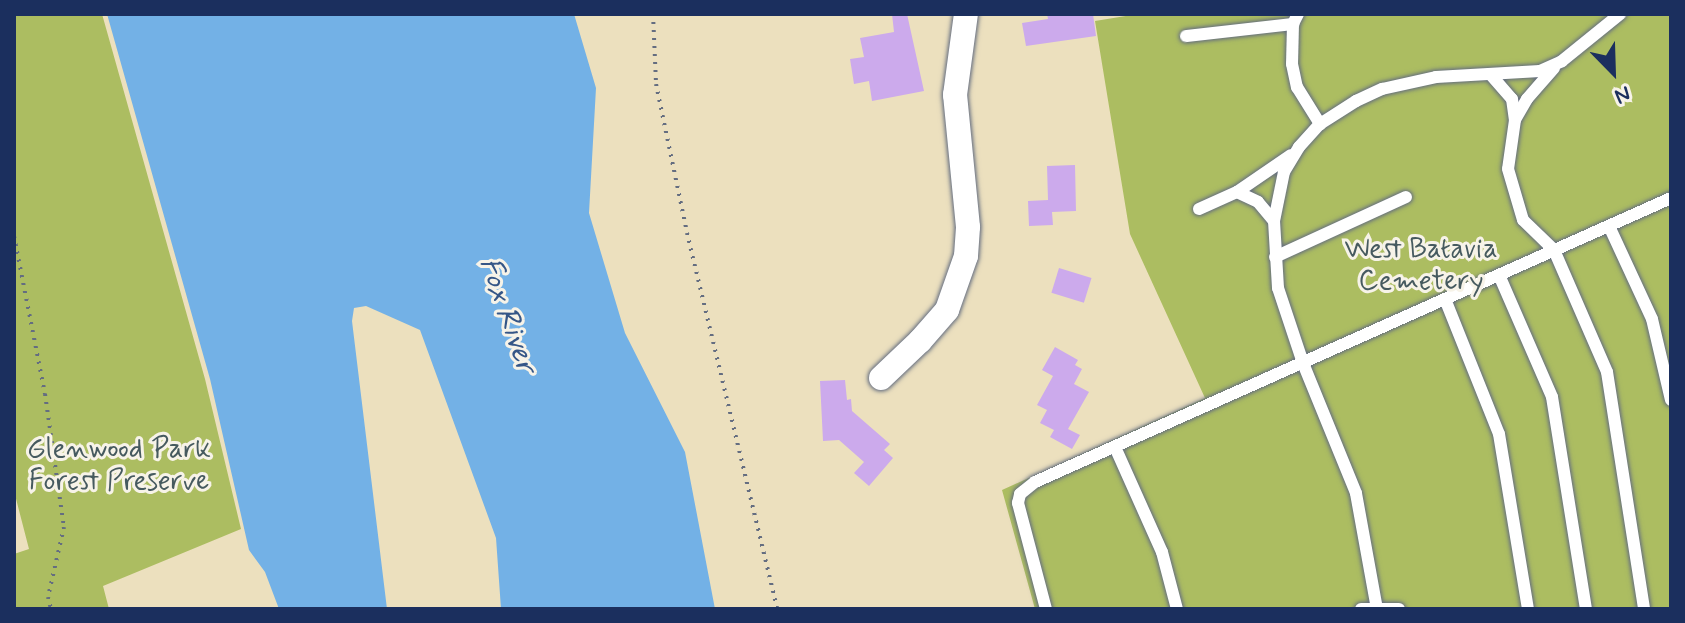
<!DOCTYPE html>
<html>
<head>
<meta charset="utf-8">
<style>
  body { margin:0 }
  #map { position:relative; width:1685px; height:623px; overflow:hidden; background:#ece0be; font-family:Mynerve,sans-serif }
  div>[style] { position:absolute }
  .green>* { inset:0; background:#acbd61 }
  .water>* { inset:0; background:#73b1e6 }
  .building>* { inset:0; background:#ccaaec; transform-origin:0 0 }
  .path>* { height:4px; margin-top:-2px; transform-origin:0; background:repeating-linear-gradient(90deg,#646d80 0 2px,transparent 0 8px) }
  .roads { filter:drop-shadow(0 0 2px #646d80) drop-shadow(0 0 2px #646d80) }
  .service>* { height:12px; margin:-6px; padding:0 6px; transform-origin:6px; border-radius:6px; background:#fff }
  .minor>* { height:24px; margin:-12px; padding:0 12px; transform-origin:12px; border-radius:12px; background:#fff }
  span { translate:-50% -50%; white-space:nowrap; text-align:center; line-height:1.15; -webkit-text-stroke:6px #f7f3e8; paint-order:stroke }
  .park-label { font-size:28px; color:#465a5f }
  .water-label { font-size:30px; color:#355687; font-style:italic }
  .frame { position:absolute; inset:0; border:16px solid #1b2f5e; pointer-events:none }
  .north { position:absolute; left:1573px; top:32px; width:80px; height:80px; -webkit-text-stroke:6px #f7f3e8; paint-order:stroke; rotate:157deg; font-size:22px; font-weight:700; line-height:32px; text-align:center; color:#1b2f5e }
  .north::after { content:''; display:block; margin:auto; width:28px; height:36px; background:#1b2f5e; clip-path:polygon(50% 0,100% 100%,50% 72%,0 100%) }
</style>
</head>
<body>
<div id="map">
  <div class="green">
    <i style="clip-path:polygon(14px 14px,102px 14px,205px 379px,241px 529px,103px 586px,109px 609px,14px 609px,14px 554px,29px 549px,14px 491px)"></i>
    <i style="clip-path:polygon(1138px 14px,1671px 14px,1671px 609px,1035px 609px,1002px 490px,1205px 398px,1130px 234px,1095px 21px)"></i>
  </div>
  <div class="water">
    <i style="clip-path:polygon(107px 14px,574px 14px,596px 88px,589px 213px,625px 333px,685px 452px,715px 609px,501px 609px,496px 538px,420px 330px,366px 306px,354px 308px,352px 321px,387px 609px,279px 609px,265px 572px,249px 550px,210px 379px)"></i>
  </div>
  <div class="building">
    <i style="clip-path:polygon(892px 14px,907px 14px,924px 91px,872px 101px,869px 81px,854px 84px,850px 59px,864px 57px,860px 38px,894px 32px)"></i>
    <i style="clip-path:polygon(1047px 14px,1093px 14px,1096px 36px,1026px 46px,1022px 23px,1048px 19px)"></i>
    <i style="clip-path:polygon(1075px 165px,1076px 211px,1052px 212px,1053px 225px,1029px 226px,1028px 201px,1048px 200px,1047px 166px)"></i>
    <i style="left:1059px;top:268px;width:34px;height:26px;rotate:17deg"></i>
    <i style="clip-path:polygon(1055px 347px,1078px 360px,1075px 365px,1082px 369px,1074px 384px,1089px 392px,1068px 429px,1080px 435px,1072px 449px,1050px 437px,1054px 430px,1040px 423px,1047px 410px,1037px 405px,1053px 376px,1042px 370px)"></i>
    <i style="clip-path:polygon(845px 380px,847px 400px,851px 399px,852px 411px,890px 444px,884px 450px,893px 458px,869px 486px,854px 473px,864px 462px,839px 440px,823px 441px,820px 381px)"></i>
  </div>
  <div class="path">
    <i style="left:653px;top:14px;width:70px;rotate:87.5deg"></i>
    <i style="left:656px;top:84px;width:152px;rotate:78.2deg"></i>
    <i style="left:687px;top:233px;width:387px;rotate:76.5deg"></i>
    <i style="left:14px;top:236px;width:161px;rotate:78.9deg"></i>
    <i style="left:45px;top:394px;width:134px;rotate:81.9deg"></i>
    <i style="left:64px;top:527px;width:72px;rotate:102.9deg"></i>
    <i style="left:48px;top:597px;width:12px;rotate:76deg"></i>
  </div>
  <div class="roads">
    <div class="service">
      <i style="left:1298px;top:14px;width:11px;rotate:117deg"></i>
      <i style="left:1293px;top:24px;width:40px;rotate:91.4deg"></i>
      <i style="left:1292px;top:64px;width:24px;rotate:78deg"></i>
      <i style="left:1297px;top:87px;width:44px;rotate:58.1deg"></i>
      <i style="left:1186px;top:36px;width:108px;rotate:-6.4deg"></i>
      <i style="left:1554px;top:68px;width:41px;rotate:131.1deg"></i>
      <i style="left:1527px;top:99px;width:24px;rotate:120deg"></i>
      <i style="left:1515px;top:120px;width:49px;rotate:98.1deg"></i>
      <i style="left:1508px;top:169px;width:53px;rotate:73.6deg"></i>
      <i style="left:1523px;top:220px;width:43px;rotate:44.1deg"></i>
      <i style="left:1554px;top:250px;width:133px;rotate:66.5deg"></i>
      <i style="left:1607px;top:372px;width:240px;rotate:81.1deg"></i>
      <i style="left:1491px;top:75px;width:32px;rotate:49deg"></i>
      <i style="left:1512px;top:99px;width:21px;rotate:82deg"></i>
      <i style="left:1237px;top:192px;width:23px;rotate:25deg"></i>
      <i style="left:1258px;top:202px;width:25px;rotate:50deg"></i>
      <i style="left:1199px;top:209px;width:42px;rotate:-24.1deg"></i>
      <i style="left:1237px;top:192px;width:65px;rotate:-34.4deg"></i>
      <i style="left:1609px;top:226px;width:102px;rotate:65.2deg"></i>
      <i style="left:1652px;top:319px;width:83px;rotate:76.8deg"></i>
      <i style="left:1275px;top:257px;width:144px;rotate:-24.6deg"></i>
      <i style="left:1499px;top:275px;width:133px;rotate:66.5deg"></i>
      <i style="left:1552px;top:397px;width:215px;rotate:80.9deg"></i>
      <i style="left:1445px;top:299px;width:145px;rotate:68.2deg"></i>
      <i style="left:1499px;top:434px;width:177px;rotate:80.6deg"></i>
      <i style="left:1115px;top:447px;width:115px;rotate:65.9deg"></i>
      <i style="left:1162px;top:552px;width:59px;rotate:75.3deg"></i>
      <i style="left:1046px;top:609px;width:110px;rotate:-104.8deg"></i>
      <i style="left:1018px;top:503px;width:9px;rotate:-77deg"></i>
      <i style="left:1020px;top:494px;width:19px;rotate:-39deg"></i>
      <i style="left:1035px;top:482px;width:697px;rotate:-24.06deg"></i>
      <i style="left:1361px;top:609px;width:38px"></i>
      <i style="left:1377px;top:609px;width:118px;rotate:-100.3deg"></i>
      <i style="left:1356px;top:493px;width:140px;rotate:-112.2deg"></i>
      <i style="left:1303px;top:363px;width:79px;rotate:-108.4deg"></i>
      <i style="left:1278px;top:288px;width:67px;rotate:-93.4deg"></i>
      <i style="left:1274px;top:221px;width:50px;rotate:-78.5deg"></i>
      <i style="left:1284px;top:172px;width:29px;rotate:-59deg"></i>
      <i style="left:1299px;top:147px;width:31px;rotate:-48deg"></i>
      <i style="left:1320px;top:124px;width:43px;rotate:-32.6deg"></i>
      <i style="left:1356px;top:101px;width:29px;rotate:-25deg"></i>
      <i style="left:1382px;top:89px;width:55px;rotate:-12.5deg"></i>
      <i style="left:1436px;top:77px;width:104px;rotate:-3.3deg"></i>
      <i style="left:1540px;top:71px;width:24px;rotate:-24deg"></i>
      <i style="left:1562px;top:61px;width:75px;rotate:-39deg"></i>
    </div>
    <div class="minor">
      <i style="left:881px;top:378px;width:54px;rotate:-43.5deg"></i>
      <i style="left:920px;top:341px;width:41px;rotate:-48.9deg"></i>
      <i style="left:947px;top:310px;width:57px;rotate:-70.6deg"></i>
      <i style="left:966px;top:256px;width:29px;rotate:-86deg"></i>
      <i style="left:968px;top:227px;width:133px;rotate:-95.6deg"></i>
      <i style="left:955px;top:95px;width:82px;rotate:-82.3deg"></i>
    </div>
  </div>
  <div class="park-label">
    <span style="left:1421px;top:266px">West Batavia<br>Cemetery</span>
    <span style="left:119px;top:466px">Glenwood Park<br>Forest Preserve</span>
  </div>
  <div class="water-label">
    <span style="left:507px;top:315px;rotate:71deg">Fox River</span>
  </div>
  <div class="frame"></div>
  <div class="north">N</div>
</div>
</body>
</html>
